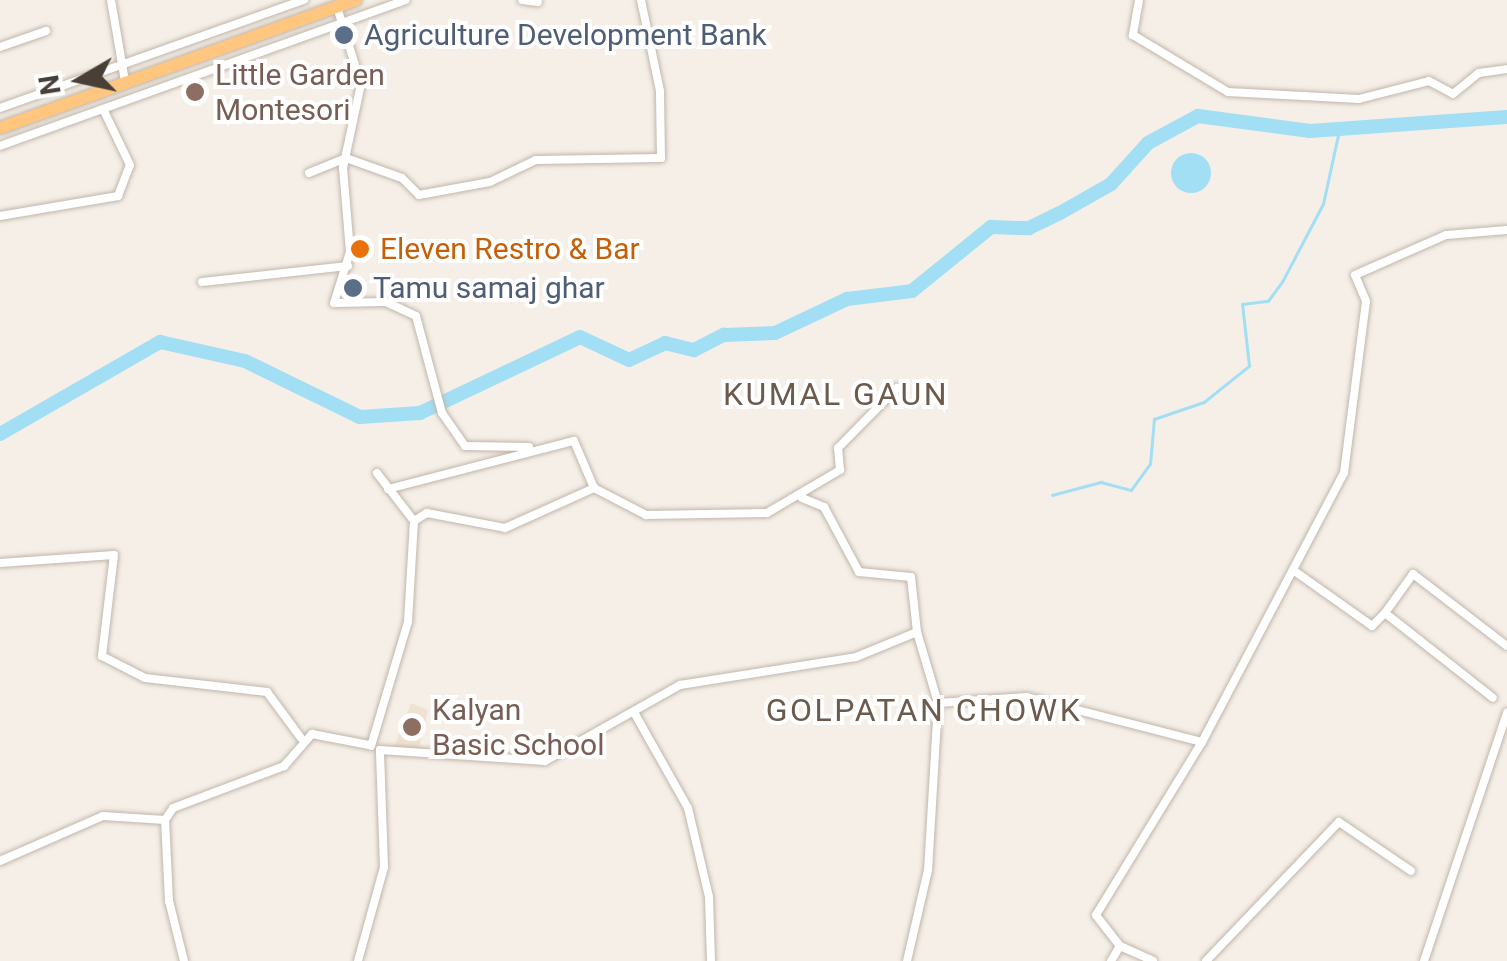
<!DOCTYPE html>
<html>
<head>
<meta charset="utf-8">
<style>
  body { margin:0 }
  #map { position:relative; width:1507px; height:961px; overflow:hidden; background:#f5efe8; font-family:Roboto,sans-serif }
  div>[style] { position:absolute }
  .education>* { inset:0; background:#efe2d1 }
  .water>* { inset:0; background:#a2def4 }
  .round { border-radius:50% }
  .stream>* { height:2.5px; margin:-1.25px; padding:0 1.25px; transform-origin:1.25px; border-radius:1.25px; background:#a2def4 }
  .river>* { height:14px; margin:-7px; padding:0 7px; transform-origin:7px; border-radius:7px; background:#a2def4 }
  .roads { filter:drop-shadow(0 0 2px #c1b6aa) drop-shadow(0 0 2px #c1b6aa) }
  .minor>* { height:8px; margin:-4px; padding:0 4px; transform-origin:4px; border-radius:4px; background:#fff }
  .trunk>* { height:12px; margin:-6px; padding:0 6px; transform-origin:6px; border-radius:6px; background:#ffc680 }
  .dots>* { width:28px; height:28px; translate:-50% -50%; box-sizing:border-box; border:5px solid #fff; border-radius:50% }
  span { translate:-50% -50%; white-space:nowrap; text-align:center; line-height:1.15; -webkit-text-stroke:8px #fff; paint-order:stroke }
  .service-label { font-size:30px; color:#4e5e75 }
  .left { translate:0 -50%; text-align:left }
  .education-label { font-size:30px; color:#785e54 }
  .food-label { font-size:30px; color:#c56008 }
  .neighbourhood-label { font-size:32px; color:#6c5b4d; letter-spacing:2.5px }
  .north { position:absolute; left:30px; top:30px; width:100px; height:100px; -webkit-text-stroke:8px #fff; paint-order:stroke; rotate:261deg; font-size:28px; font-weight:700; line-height:40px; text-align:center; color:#493f36 }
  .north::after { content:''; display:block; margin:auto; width:35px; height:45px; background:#493f36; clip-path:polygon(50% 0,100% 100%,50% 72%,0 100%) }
</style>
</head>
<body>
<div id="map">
  <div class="education">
    <i style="clip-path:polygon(411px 703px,428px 710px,417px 756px,393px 750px)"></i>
  </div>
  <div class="water">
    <i class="round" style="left:1171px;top:153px;width:40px;height:40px"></i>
  </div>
  <div class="stream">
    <i style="left:1052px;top:495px;width:51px;rotate:-14.9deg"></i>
    <i style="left:1101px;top:482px;width:31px;rotate:15deg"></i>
    <i style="left:1131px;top:490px;width:32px;rotate:-54deg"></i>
    <i style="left:1150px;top:464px;width:45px;rotate:-84.9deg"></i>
    <i style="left:1154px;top:419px;width:53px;rotate:-18.8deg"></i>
    <i style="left:1204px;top:402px;width:58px;rotate:-38.7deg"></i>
    <i style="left:1249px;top:366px;width:62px;rotate:-96.4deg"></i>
    <i style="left:1242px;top:304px;width:26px;rotate:-7deg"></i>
    <i style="left:1268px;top:301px;width:24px;rotate:-54deg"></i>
    <i style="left:1282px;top:282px;width:88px;rotate:-62.3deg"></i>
    <i style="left:1323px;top:204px;width:71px;rotate:-77.7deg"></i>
    <i style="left:1338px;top:135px;width:22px;rotate:-22deg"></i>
  </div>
  <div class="river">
    <i style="left:0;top:434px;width:185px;rotate:-29.9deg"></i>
    <i style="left:160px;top:342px;width:87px;rotate:12.6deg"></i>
    <i style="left:245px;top:361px;width:128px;rotate:26deg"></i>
    <i style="left:360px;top:417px;width:60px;rotate:-3.8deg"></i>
    <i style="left:420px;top:413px;width:177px;rotate:-25.4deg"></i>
    <i style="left:580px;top:337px;width:54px;rotate:25.1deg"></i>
    <i style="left:629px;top:360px;width:40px;rotate:-25deg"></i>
    <i style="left:665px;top:343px;width:30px;rotate:14deg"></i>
    <i style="left:694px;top:350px;width:34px;rotate:-27deg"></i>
    <i style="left:724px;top:335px;width:51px;rotate:-2.2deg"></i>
    <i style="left:775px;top:333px;width:80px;rotate:-25.3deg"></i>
    <i style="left:847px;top:299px;width:65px;rotate:-7deg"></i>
    <i style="left:912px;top:291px;width:102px;rotate:-39deg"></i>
    <i style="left:991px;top:227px;width:38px;rotate:2deg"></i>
    <i style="left:1029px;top:228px;width:34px;rotate:-26deg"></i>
    <i style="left:1060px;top:213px;width:59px;rotate:-29.6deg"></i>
    <i style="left:1111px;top:184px;width:55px;rotate:-47.9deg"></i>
    <i style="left:1148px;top:143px;width:57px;rotate:-28.4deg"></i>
    <i style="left:1198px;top:116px;width:113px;rotate:7.6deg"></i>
    <i style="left:1310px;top:131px;width:197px;rotate:-4.1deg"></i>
  </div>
  <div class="roads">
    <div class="minor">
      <i style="left:111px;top:0;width:82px;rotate:80.2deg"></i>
      <i style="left:522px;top:0;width:16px;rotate:7deg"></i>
      <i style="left:1139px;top:0;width:36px;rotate:100deg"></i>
      <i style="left:1133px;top:35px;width:111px;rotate:31deg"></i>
      <i style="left:1228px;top:92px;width:131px;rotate:3.1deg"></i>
      <i style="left:1359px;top:99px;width:72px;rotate:-14.4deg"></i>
      <i style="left:1429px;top:81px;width:27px;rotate:28deg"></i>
      <i style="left:1453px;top:94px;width:33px;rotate:-39deg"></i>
      <i style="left:1479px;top:73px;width:28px;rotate:-8deg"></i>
      <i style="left:337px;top:7px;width:81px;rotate:72.7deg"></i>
      <i style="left:361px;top:84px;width:86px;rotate:102.1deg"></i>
      <i style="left:343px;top:168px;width:84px;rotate:85.2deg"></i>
      <i style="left:350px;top:252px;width:53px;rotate:107.4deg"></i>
      <i style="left:334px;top:303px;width:52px;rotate:-1.1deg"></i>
      <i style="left:386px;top:302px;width:33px;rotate:25deg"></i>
      <i style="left:416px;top:316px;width:100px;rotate:75deg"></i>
      <i style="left:442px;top:413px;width:40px;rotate:55.1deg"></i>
      <i style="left:465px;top:446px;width:64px;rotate:0.9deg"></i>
      <i style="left:0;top:47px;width:49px;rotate:-19.2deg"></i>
      <i style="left:0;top:108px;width:323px;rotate:-19.6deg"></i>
      <i style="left:0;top:146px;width:431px;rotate:-19.8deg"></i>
      <i style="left:309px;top:173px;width:40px;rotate:-22deg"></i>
      <i style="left:346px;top:158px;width:59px;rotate:19.7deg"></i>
      <i style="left:402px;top:178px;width:24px;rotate:45deg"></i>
      <i style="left:419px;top:195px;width:72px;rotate:-10.4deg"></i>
      <i style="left:490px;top:182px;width:51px;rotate:-25.6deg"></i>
      <i style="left:536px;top:160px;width:125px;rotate:-0.9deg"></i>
      <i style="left:661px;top:158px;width:67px;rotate:-90.9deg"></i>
      <i style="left:660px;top:91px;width:93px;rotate:-101.8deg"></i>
      <i style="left:0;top:216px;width:120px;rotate:-9.6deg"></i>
      <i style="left:118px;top:196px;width:33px;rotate:-69deg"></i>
      <i style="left:130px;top:165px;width:62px;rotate:-115.7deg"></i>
      <i style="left:202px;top:282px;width:147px;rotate:-6.3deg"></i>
      <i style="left:377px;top:473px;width:61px;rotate:52.4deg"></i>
      <i style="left:414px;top:521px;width:15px;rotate:-32deg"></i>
      <i style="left:427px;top:513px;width:79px;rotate:10.9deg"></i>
      <i style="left:505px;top:528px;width:98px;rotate:-24.2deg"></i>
      <i style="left:594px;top:488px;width:59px;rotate:27.4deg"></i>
      <i style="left:646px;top:515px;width:121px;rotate:-0.9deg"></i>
      <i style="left:767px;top:513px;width:85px;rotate:-30.5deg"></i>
      <i style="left:840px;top:470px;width:22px;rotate:-95deg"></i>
      <i style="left:838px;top:448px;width:84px;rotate:-45.5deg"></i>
      <i style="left:388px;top:489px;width:192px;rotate:-14.5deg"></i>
      <i style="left:574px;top:441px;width:51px;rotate:66.9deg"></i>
      <i style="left:802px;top:498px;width:24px;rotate:22deg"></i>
      <i style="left:824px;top:507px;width:74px;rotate:61.7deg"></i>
      <i style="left:859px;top:572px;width:52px;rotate:5.5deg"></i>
      <i style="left:911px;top:577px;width:55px;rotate:83.8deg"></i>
      <i style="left:0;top:563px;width:114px;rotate:-4deg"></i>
      <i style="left:114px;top:555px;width:102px;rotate:96.8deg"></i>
      <i style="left:102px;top:656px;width:48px;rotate:27.1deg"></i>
      <i style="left:145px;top:678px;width:123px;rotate:6.5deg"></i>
      <i style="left:267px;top:692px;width:57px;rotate:53.5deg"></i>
      <i style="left:1293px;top:570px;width:97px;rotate:35.3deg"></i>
      <i style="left:1372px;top:626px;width:18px;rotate:-45deg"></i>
      <i style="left:1385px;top:613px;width:137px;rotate:38.2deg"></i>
      <i style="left:1385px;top:613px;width:48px;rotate:-54.3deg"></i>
      <i style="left:1413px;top:574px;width:118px;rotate:37.5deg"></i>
      <i style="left:938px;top:703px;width:89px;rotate:-3.9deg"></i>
      <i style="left:1027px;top:697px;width:181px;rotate:14.4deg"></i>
      <i style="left:635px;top:714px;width:108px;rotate:60.6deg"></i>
      <i style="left:688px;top:808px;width:91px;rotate:76.7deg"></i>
      <i style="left:709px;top:897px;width:64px;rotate:88.2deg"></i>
      <i style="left:371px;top:746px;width:129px;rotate:-73.4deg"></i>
      <i style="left:408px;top:622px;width:101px;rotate:-86.6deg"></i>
      <i style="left:0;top:861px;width:112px;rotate:-23.6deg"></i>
      <i style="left:103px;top:816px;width:62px;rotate:3.7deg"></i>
      <i style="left:1120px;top:946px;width:36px;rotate:24deg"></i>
      <i style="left:184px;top:961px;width:62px;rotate:-104deg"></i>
      <i style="left:169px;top:901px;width:81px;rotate:-92.8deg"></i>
      <i style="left:165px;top:820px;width:14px;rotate:-56deg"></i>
      <i style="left:173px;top:808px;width:119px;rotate:-20.7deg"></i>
      <i style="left:284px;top:766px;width:43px;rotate:-48.8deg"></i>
      <i style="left:312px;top:734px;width:58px;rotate:10.9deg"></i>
      <i style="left:358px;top:961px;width:98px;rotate:-74.5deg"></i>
      <i style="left:384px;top:867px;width:117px;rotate:-92deg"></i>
      <i style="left:380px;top:750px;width:165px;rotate:3.8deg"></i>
      <i style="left:545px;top:761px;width:155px;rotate:-29.4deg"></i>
      <i style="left:680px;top:685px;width:178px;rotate:-9deg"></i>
      <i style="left:856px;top:657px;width:66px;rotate:-22.3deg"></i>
      <i style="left:917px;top:632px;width:74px;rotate:73.5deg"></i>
      <i style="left:938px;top:703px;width:167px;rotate:93.4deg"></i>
      <i style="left:928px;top:870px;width:93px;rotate:103deg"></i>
      <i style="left:1111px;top:961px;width:17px;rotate:-59deg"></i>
      <i style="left:1120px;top:946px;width:39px;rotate:-128deg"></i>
      <i style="left:1096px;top:915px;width:203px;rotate:-58.5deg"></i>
      <i style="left:1202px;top:742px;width:304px;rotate:-62.2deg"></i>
      <i style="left:1344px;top:473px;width:173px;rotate:-82.7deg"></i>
      <i style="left:1366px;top:301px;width:28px;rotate:-113deg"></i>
      <i style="left:1355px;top:275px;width:99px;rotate:-23.7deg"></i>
      <i style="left:1446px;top:235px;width:61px;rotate:-4.7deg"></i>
      <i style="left:1206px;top:961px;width:192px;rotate:-46.3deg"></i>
      <i style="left:1339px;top:822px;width:87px;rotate:34.2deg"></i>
      <i style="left:1424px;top:961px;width:262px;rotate:-71.5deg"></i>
    </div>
    <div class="trunk">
      <i style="left:0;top:128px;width:378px;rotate:-19.8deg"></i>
    </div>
  </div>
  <div class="dots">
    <i style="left:344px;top:35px;background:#5c6f8a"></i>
    <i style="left:195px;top:92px;background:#8d6e63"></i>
    <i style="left:360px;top:249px;background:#e8710a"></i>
    <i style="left:353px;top:288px;background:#5c6f8a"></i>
    <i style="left:412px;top:727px;background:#8d6e63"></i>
  </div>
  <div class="service-label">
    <span class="left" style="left:364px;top:35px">Agriculture Development Bank</span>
    <span class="left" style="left:373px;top:288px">Tamu samaj ghar</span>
  </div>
  <div class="education-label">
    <span class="left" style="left:215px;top:92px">Little Garden<br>Montesori</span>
    <span class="left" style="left:432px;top:727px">Kalyan<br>Basic School</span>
  </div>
  <div class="food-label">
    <span class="left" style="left:380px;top:249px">Eleven Restro &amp; Bar</span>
  </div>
  <div class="neighbourhood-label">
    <span style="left:836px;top:394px">KUMAL GAUN</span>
    <span style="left:924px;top:710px">GOLPATAN CHOWK</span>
  </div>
  <div class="north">N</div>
</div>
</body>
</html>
